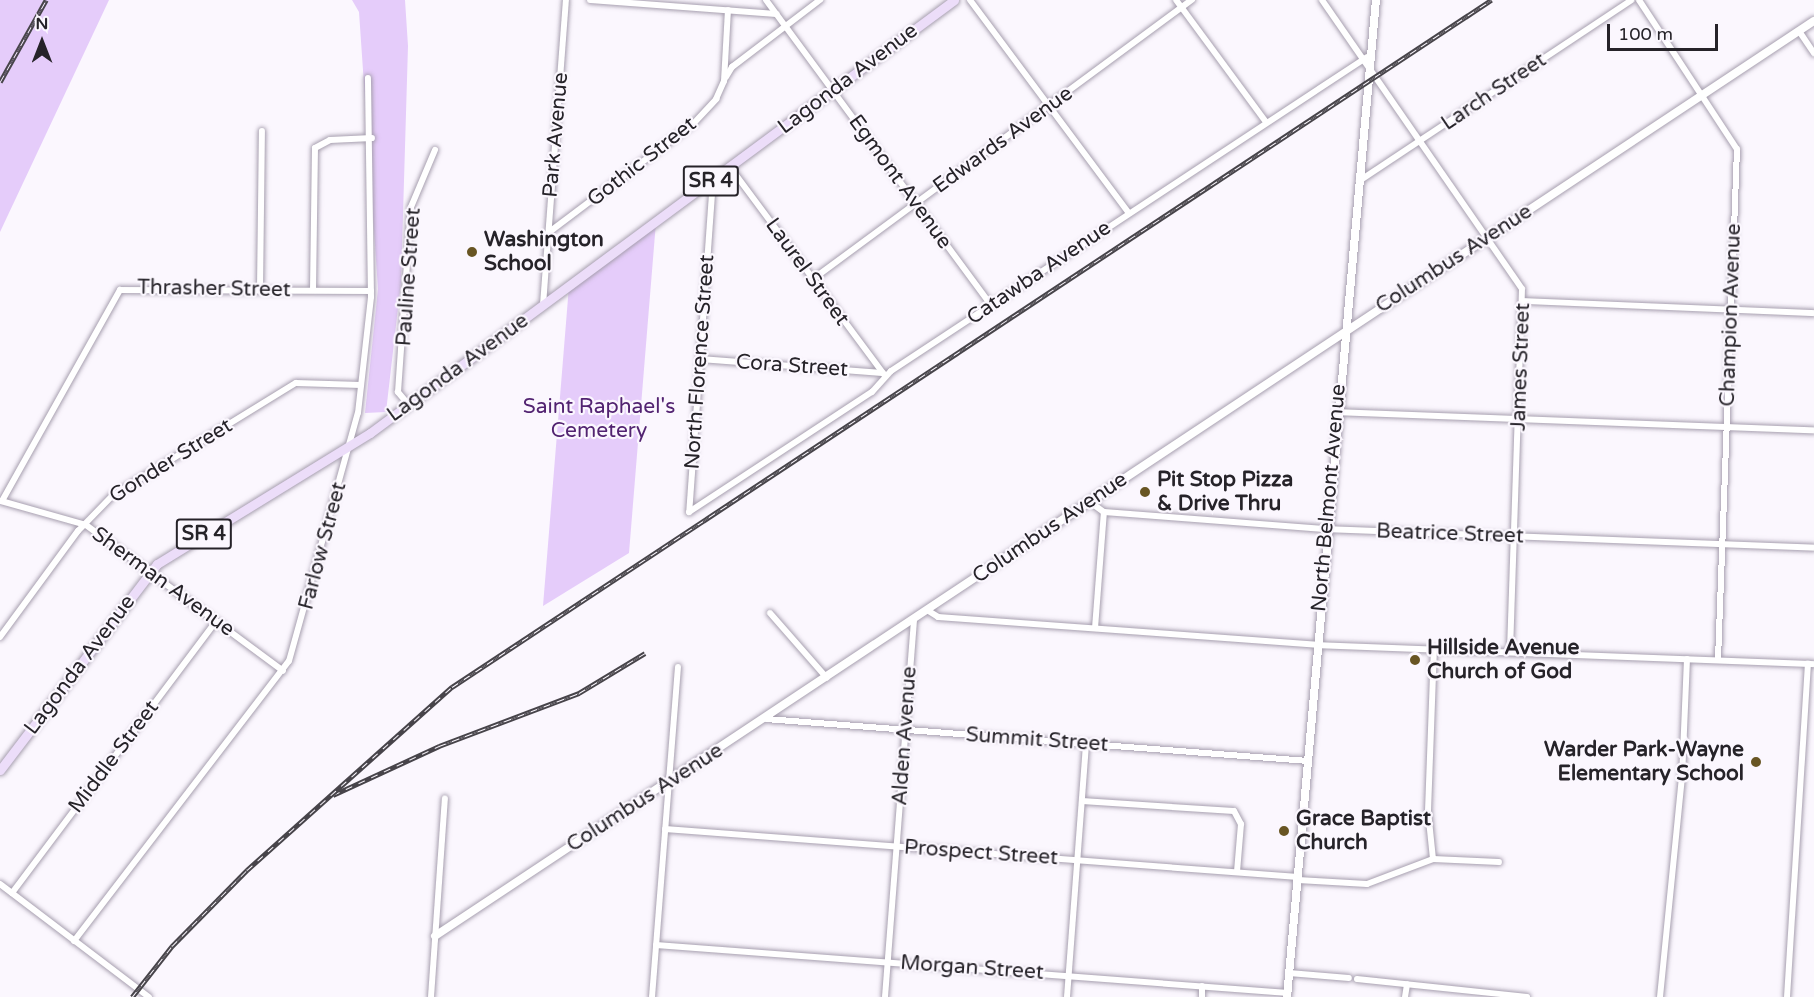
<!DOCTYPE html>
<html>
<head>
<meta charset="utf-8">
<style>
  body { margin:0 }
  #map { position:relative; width:1814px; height:997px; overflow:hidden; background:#fbf7fe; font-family:"Varela Round",sans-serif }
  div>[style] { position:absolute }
  .green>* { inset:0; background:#e5ccfa }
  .roads { filter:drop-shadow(0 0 2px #a79faf) drop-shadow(0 0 2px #a79faf) }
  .minor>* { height:6px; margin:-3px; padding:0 3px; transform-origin:3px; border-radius:3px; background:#fff }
  .tertiary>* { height:8px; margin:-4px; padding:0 4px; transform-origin:4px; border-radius:4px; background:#fff }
  .primary>* { height:9px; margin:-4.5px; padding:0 4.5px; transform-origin:4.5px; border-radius:4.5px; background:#ecddf9 }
  .rail>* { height:4.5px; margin-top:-2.25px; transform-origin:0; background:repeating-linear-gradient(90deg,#fbf7fe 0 7px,#47444a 0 14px); box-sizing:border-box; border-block:2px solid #47444a }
  .dots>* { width:16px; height:16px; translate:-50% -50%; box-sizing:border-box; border:3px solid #fbf7fe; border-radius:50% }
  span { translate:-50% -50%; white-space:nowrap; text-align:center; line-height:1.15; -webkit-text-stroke:4.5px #fbf7fe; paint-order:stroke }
  .shield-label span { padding:2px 4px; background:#fbf7fe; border:2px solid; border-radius:4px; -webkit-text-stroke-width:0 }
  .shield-label { font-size:20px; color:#262329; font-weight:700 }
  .street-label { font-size:21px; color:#262329 }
  .poi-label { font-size:21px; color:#262329; font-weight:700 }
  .left { translate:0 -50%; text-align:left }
  .right { translate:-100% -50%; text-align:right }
  .park-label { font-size:21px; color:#522371 }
  .north { position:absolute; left:12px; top:12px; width:60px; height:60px; -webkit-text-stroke:4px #fbf7fe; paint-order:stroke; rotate:0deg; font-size:16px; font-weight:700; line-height:24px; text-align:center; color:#262329 }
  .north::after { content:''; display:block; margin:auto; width:21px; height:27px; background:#262329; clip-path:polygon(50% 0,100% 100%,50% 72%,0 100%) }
  .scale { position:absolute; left:1607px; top:24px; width:111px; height:27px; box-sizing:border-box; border:3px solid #262329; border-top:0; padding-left:8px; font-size:18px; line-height:21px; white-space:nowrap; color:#262329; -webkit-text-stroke:4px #fbf7fe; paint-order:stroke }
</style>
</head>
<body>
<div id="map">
  <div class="green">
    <i style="clip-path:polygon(0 0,109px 0,0 232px)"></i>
    <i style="clip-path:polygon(352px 0,405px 0,408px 46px,401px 282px,386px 412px,365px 413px,378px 289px,359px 12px)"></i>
    <i style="clip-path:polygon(656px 222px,629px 553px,543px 606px,569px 286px)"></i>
  </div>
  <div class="roads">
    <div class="minor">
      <i style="left:590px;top:0;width:187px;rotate:4.3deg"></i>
      <i style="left:766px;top:0;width:379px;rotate:53.6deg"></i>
      <i style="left:970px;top:0;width:266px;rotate:53.3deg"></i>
      <i style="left:1176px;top:0;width:152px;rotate:53.6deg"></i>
      <i style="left:1322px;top:0;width:351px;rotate:55.3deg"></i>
      <i style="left:1522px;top:289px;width:363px;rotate:91.9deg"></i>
      <i style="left:1639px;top:0;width:178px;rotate:56.7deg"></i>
      <i style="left:1737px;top:149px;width:511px;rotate:92.13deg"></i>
      <i style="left:1799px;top:31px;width:27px;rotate:56deg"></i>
      <i style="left:726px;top:77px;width:12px;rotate:-59deg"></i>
      <i style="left:732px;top:67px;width:111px;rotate:-37.3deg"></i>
      <i style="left:730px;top:167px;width:260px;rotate:53.4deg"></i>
      <i style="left:713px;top:180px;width:333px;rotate:94.1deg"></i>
      <i style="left:689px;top:512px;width:219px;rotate:-33.3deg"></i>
      <i style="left:872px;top:392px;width:28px;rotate:-48deg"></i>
      <i style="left:891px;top:371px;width:570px;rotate:-33.41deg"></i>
      <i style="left:1359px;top:181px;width:327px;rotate:-33.6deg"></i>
      <i style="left:548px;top:233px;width:183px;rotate:-37deg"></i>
      <i style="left:694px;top:123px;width:33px;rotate:-47deg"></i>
      <i style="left:716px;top:99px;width:20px;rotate:-66deg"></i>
      <i style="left:724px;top:81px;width:71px;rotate:-86.8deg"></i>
      <i style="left:813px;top:279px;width:471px;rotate:-36.4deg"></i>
      <i style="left:260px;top:289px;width:158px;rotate:-89.3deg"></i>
      <i style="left:313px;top:290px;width:142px;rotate:-89.2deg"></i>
      <i style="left:315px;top:148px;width:17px;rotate:-28deg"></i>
      <i style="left:330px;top:140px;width:42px;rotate:-2.7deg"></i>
      <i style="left:1524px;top:301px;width:290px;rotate:2.4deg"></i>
      <i style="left:543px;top:305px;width:306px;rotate:-85.7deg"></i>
      <i style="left:700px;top:359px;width:183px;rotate:4.4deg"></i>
      <i style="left:408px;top:404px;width:16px;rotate:-130deg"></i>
      <i style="left:398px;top:392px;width:185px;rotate:-86deg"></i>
      <i style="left:411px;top:207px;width:62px;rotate:-67.2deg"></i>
      <i style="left:1337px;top:412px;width:477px;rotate:2.2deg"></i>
      <i style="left:1px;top:501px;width:88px;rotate:15.8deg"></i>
      <i style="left:86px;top:525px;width:245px;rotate:36.5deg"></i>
      <i style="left:2px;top:501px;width:242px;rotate:-60.8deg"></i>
      <i style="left:120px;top:290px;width:251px;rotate:0.2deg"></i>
      <i style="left:1090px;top:502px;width:17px;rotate:36deg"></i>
      <i style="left:1104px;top:512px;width:224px;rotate:4.4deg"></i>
      <i style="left:1327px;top:529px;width:487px;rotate:2.2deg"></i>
      <i style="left:927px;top:610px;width:13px;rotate:32deg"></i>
      <i style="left:938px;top:617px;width:380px;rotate:4.2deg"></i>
      <i style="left:1317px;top:645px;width:497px;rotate:2.2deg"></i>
      <i style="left:770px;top:613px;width:86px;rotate:48.8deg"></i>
      <i style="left:1095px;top:628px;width:116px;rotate:-85.6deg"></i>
      <i style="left:0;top:637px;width:132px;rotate:-53.7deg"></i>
      <i style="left:78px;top:531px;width:49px;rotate:-45.8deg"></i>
      <i style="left:112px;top:496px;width:216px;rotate:-31.6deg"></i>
      <i style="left:296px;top:383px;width:65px;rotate:1.8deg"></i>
      <i style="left:766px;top:719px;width:544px;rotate:4.43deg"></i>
      <i style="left:1082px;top:801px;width:152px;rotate:3.8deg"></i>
      <i style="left:1234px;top:811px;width:15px;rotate:62deg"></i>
      <i style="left:1241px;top:824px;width:48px;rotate:94.8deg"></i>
      <i style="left:665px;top:829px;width:635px;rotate:4.34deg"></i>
      <i style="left:1433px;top:859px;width:48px;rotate:-95.9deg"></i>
      <i style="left:1428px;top:811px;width:161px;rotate:-87.9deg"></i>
      <i style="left:1298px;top:880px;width:69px;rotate:3.3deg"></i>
      <i style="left:1367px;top:884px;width:71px;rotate:-20.7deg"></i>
      <i style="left:1433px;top:859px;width:66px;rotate:2.6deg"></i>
      <i style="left:0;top:884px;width:187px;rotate:37.2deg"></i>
      <i style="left:12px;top:893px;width:340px;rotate:-53.1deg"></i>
      <i style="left:74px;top:941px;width:353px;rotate:-52.5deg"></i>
      <i style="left:289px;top:661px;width:257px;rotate:-74.5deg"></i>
      <i style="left:358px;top:413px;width:117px;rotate:-83.6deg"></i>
      <i style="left:371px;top:297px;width:219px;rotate:-90.8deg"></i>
      <i style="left:656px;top:945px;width:634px;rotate:4.34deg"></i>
      <i style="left:1289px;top:973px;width:60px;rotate:4.8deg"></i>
      <i style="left:1357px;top:979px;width:171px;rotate:6deg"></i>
      <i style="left:431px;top:997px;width:199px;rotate:-86deg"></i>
      <i style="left:652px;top:997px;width:331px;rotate:-85.5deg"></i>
      <i style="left:885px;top:997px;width:379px;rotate:-85.6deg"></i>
      <i style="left:1067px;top:997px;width:254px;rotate:-85.7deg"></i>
      <i style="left:1202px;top:997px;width:11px;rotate:-90deg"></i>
      <i style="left:1405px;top:997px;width:13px;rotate:-81deg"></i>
      <i style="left:1660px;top:997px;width:220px;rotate:-84.3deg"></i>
      <i style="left:1682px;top:778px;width:119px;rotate:-87.6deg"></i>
      <i style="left:1787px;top:997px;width:334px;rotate:-86.4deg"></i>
    </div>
    <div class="tertiary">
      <i style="left:435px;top:936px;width:1655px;rotate:-33.57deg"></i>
      <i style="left:1287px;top:997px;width:1001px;rotate:-84.9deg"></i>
    </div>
    <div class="primary">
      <i style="left:0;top:770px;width:259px;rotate:-52.7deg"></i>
      <i style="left:157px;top:564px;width:250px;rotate:-31.6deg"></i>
      <i style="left:370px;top:433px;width:727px;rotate:-36.55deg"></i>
    </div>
  </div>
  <div class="rail">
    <i style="left:0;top:82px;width:94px;rotate:-60.7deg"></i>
    <i style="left:333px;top:795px;width:117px;rotate:-24.8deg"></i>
    <i style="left:439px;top:746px;width:150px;rotate:-20.7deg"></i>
    <i style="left:579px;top:693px;width:77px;rotate:-31.2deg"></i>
    <i style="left:132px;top:997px;width:65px;rotate:-51.9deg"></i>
    <i style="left:172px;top:946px;width:107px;rotate:-45.4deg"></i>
    <i style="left:247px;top:870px;width:275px;rotate:-41.8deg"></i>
    <i style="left:452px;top:687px;width:1246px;rotate:-33.47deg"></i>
  </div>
  <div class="dots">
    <i style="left:472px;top:252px;background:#685523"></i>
    <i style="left:1145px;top:492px;background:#685523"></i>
    <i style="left:1415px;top:660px;background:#685523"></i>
    <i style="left:1756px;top:762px;background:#685523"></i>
    <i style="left:1284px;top:831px;background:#685523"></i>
  </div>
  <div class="shield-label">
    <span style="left:711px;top:181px">SR 4</span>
    <span style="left:204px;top:534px">SR 4</span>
  </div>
  <div class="street-label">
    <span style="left:848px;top:79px;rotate:-37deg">Lagonda Avenue</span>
    <span style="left:1494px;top:92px;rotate:-34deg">Larch Street</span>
    <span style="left:556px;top:135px;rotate:-85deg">Park Avenue</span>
    <span style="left:1003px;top:140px;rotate:-36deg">Edwards Avenue</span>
    <span style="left:642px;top:162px;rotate:-38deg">Gothic Street</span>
    <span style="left:900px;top:182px;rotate:54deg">Egmont Avenue</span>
    <span style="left:1454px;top:259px;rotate:-33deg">Columbus Avenue</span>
    <span style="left:807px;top:272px;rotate:54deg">Laurel Street</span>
    <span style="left:1039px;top:273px;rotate:-34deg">Catawba Avenue</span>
    <span style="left:409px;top:277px;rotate:-86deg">Pauline Street</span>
    <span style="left:214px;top:289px;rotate:1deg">Thrasher Street</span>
    <span style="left:1731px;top:315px;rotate:-88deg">Champion Avenue</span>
    <span style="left:700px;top:362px;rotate:-86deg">North Florence Street</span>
    <span style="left:792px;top:366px;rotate:4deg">Cora Street</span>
    <span style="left:1521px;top:367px;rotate:-88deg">James Street</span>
    <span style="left:458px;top:368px;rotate:-36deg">Lagonda Avenue</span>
    <span style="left:171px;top:461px;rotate:-32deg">Gonder Street</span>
    <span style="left:1329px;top:498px;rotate:-85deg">North Belmont Avenue</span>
    <span style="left:1050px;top:528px;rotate:-34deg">Columbus Avenue</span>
    <span style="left:1450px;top:534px;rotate:2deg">Beatrice Street</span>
    <span style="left:323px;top:546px;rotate:-75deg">Farlow Street</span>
    <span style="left:163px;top:582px;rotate:36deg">Sherman Avenue</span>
    <span style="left:80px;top:665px;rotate:-53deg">Lagonda Avenue</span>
    <span style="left:905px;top:736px;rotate:-86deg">Alden Avenue</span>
    <span style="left:1037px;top:740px;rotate:4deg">Summit Street</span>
    <span style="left:114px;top:757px;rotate:-53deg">Middle Street</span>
    <span style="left:645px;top:798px;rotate:-33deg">Columbus Avenue</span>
    <span style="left:981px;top:853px;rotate:4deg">Prospect Street</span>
    <span style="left:972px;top:968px;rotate:4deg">Morgan Street</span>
  </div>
  <div class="poi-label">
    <span class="left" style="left:484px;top:252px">Washington<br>School</span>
    <span class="left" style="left:1157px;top:492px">Pit Stop Pizza<br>&amp; Drive Thru</span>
    <span class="left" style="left:1427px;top:660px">Hillside Avenue<br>Church of God</span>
    <span class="right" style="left:1744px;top:762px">Warder Park-Wayne<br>Elementary School</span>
    <span class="left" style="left:1296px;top:831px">Grace Baptist<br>Church</span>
  </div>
  <div class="park-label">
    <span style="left:599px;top:419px">Saint Raphael's<br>Cemetery</span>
  </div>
  <div class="north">N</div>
  <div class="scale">100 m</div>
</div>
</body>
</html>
